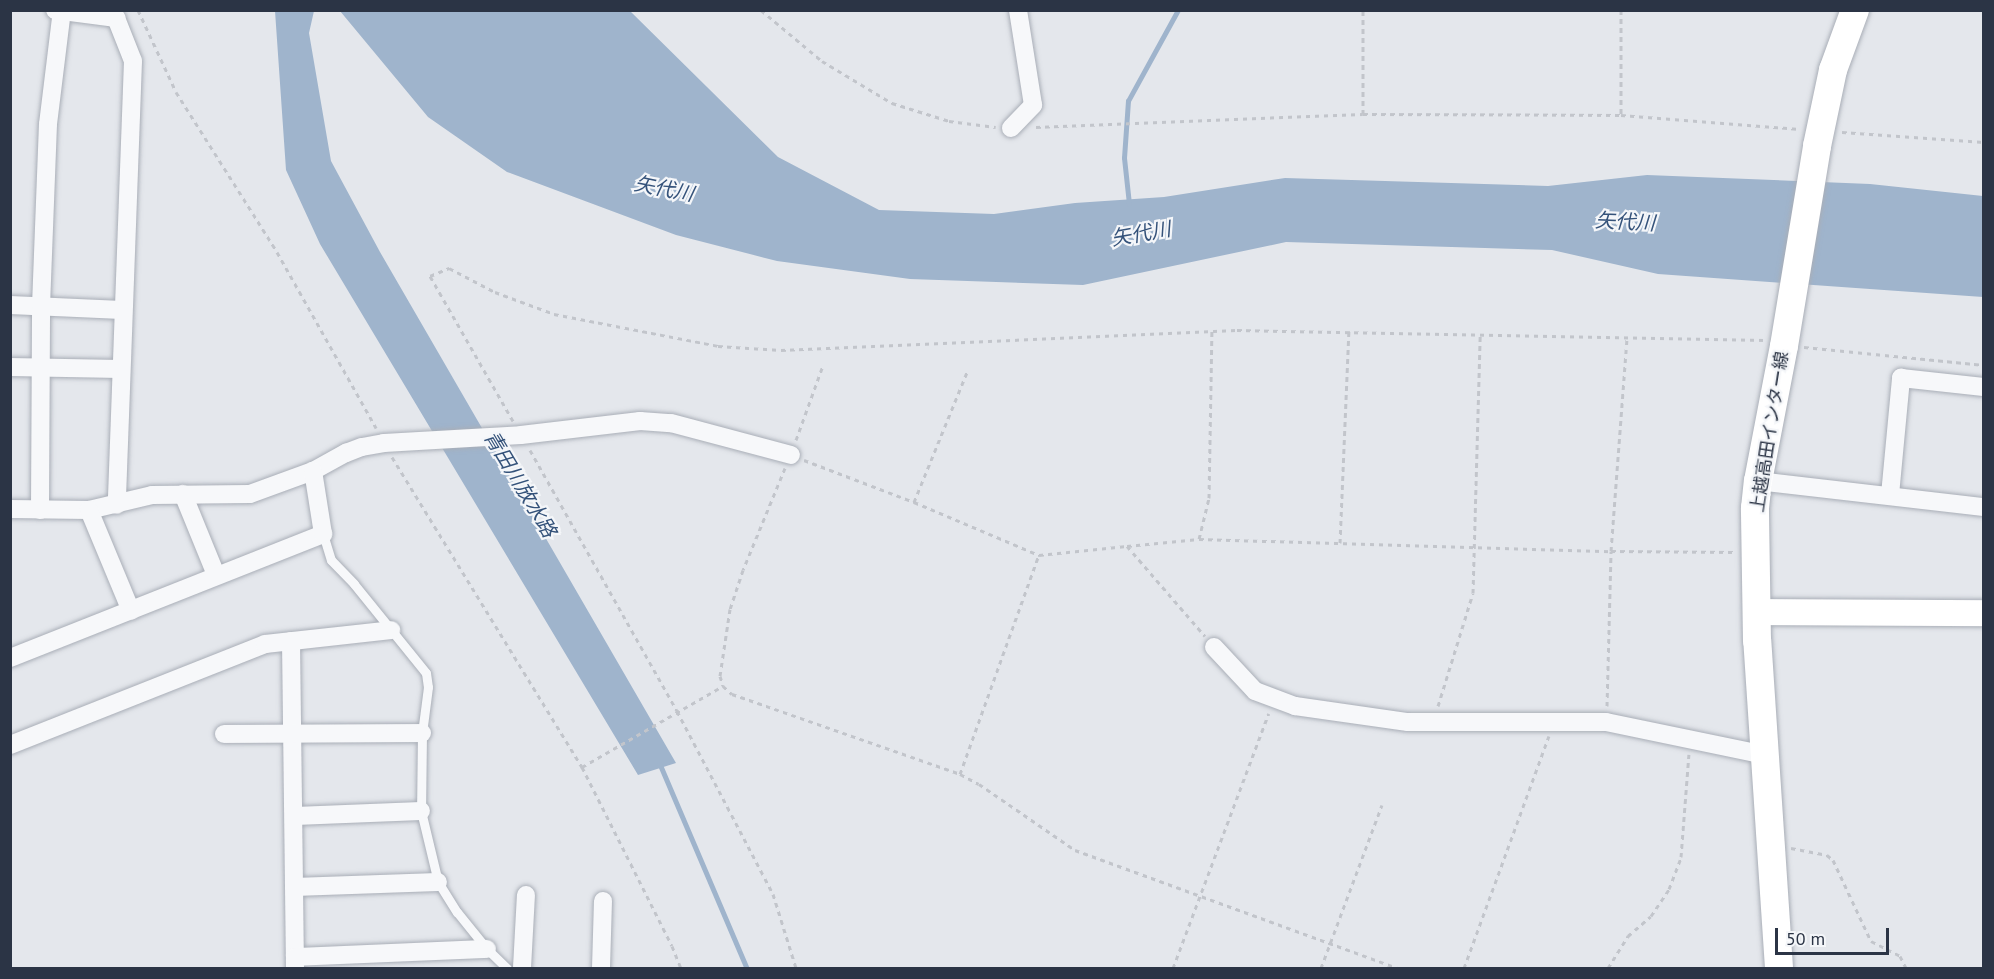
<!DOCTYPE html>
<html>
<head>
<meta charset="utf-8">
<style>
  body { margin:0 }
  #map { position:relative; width:1994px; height:979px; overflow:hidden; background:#e4e7ec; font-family:"PT Sans","Noto Sans JP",sans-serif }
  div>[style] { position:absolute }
  .water>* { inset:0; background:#9fb4cc }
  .stream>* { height:4.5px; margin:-2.25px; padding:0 2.25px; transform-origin:2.25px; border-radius:2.25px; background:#9fb4cc }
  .path>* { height:3px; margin-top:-1.5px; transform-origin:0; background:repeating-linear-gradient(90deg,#c2c5cb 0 4.5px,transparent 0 9px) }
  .roads { filter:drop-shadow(0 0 2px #a9aeb7) drop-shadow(0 0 2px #a9aeb7) }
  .lane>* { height:9px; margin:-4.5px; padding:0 4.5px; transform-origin:4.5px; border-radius:4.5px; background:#f7f8fa }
  .street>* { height:18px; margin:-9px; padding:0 9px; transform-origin:9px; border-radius:9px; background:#f7f8fa }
  .secondary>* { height:26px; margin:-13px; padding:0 13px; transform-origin:13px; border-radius:13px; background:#fff }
  .primary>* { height:28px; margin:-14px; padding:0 14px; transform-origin:14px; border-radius:14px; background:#fff }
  span { translate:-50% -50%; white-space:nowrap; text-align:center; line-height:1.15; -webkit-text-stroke:4.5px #f4f6f9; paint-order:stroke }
  .street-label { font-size:18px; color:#2b3445 }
  .water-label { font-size:20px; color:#34527a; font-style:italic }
  .frame { position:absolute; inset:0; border:12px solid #2b3445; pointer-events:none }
  .scale { position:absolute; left:1775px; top:928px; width:114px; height:27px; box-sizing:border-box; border:3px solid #2b3445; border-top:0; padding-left:8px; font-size:18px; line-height:21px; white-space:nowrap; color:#2b3445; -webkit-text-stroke:4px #f4f6f9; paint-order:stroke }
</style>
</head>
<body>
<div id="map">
  <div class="water">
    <i style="clip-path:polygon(275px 11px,314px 11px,309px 33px,331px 161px,380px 252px,676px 763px,638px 775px,320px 244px,286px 170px)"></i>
    <i style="clip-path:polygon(340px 11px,630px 11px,778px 157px,879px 210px,994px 214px,1075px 203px,1164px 197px,1285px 178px,1548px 186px,1647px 175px,1870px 184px,1983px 196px,1983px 297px,1658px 274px,1552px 250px,1286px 242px,1083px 285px,910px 279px,777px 261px,676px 235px,507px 172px,428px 117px)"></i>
  </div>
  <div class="stream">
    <i style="left:1129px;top:204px;width:46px;rotate:-96.2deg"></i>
    <i style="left:1124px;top:158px;width:57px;rotate:-86deg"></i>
    <i style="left:1128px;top:101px;width:104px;rotate:-61.2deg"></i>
    <i style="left:660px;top:764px;width:222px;rotate:66.9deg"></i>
  </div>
  <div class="path">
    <i style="left:138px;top:10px;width:90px;rotate:65.1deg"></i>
    <i style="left:176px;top:92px;width:189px;rotate:57.7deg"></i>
    <i style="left:277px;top:252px;width:202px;rotate:60.6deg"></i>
    <i style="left:761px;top:10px;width:80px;rotate:39.9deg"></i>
    <i style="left:822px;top:61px;width:82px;rotate:31deg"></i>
    <i style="left:892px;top:103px;width:60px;rotate:17.5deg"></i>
    <i style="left:949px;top:121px;width:47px;rotate:7.3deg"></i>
    <i style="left:1621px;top:10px;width:105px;rotate:90deg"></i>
    <i style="left:1363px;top:114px;width:104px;rotate:-90deg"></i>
    <i style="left:1036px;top:127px;width:327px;rotate:-2.3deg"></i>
    <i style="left:1363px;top:114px;width:258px;rotate:0.2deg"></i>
    <i style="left:1621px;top:115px;width:179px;rotate:4.5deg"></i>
    <i style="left:1842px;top:132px;width:142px;rotate:4deg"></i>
    <i style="left:1804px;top:347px;width:181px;rotate:5.7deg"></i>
    <i style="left:513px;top:421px;width:167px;rotate:-119.8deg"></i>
    <i style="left:430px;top:276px;width:21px;rotate:-23deg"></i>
    <i style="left:449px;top:268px;width:52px;rotate:27.6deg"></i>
    <i style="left:495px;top:292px;width:63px;rotate:20.4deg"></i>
    <i style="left:554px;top:314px;width:167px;rotate:11deg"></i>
    <i style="left:718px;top:346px;width:63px;rotate:3.6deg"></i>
    <i style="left:781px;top:350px;width:456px;rotate:-2.5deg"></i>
    <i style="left:1237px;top:330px;width:528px;rotate:1.09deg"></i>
    <i style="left:796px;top:440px;width:77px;rotate:-70.1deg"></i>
    <i style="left:530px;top:450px;width:300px;rotate:60.6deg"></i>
    <i style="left:677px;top:711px;width:207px;rotate:62.3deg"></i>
    <i style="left:773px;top:894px;width:77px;rotate:72.7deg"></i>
    <i style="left:392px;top:457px;width:364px;rotate:58.5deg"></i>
    <i style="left:582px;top:767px;width:200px;rotate:63.3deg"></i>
    <i style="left:672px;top:946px;width:24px;rotate:68deg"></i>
    <i style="left:804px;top:460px;width:118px;rotate:20.9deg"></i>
    <i style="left:914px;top:502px;width:136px;rotate:23deg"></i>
    <i style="left:1039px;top:555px;width:88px;rotate:-5.8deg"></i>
    <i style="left:1127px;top:546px;width:119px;rotate:49.1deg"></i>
    <i style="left:785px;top:468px;width:110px;rotate:112.4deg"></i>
    <i style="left:743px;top:570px;width:41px;rotate:108.4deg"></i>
    <i style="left:730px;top:609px;width:68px;rotate:98.5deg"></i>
    <i style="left:720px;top:676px;width:10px;rotate:73deg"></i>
    <i style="left:723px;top:686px;width:12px;rotate:42deg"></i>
    <i style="left:732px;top:694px;width:242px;rotate:19.3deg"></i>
    <i style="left:960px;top:774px;width:21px;rotate:28deg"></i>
    <i style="left:979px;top:784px;width:116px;rotate:34.5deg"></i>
    <i style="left:1075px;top:850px;width:343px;rotate:20.1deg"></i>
    <i style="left:914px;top:502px;width:143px;rotate:-67.8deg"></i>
    <i style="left:1199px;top:539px;width:42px;rotate:-76.3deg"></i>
    <i style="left:1209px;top:498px;width:167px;rotate:-89deg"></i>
    <i style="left:1340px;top:543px;width:213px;rotate:-87.6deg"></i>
    <i style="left:1127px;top:546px;width:72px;rotate:-5.6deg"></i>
    <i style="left:1199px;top:539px;width:412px;rotate:1.7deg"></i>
    <i style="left:1611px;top:551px;width:124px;rotate:0.5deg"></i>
    <i style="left:1438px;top:706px;width:118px;rotate:-72.8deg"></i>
    <i style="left:1473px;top:593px;width:258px;rotate:-88.4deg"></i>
    <i style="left:1607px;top:706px;width:155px;rotate:-88.5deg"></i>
    <i style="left:1611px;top:551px;width:214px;rotate:-85.7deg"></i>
    <i style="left:582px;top:767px;width:163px;rotate:-29.9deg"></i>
    <i style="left:960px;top:774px;width:233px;rotate:-70.2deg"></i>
    <i style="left:1791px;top:848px;width:37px;rotate:11deg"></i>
    <i style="left:1827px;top:855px;width:8px;rotate:40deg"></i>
    <i style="left:1833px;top:860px;width:89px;rotate:64.9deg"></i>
    <i style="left:1871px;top:941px;width:33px;rotate:27deg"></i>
    <i style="left:1900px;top:956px;width:13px;rotate:63deg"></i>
    <i style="left:1173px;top:968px;width:272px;rotate:-69.4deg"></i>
    <i style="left:1321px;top:968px;width:174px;rotate:-69.5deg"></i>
    <i style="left:1464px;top:968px;width:247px;rotate:-69.9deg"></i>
    <i style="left:1608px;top:968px;width:38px;rotate:-58deg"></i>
    <i style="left:1628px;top:936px;width:30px;rotate:-41deg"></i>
    <i style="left:1651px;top:916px;width:32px;rotate:-56deg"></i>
    <i style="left:1669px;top:889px;width:34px;rotate:-69deg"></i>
    <i style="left:1681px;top:857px;width:103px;rotate:-85.6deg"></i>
  </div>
  <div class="roads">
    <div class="lane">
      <i style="left:323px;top:534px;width:27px;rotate:73deg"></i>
      <i style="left:331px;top:560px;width:33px;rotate:46deg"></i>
      <i style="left:354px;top:584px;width:114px;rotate:51deg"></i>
      <i style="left:426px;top:673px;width:14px;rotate:82deg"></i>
      <i style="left:428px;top:687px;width:46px;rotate:97.4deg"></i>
      <i style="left:422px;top:733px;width:78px;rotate:90.7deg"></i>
      <i style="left:421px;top:811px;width:73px;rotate:76.5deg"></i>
      <i style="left:438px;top:882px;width:36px;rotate:58deg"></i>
      <i style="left:457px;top:912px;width:48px;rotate:51deg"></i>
      <i style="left:487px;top:949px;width:28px;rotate:44deg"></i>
    </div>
    <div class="street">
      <i style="left:55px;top:10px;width:62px;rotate:7.5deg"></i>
      <i style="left:116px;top:18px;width:46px;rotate:68.4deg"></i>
      <i style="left:133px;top:61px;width:444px;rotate:92.1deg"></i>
      <i style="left:1011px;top:128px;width:32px;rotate:-46deg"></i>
      <i style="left:1033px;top:105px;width:96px;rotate:-99deg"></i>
      <i style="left:10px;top:305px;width:112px;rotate:2.6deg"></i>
      <i style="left:10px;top:367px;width:111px;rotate:1deg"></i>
      <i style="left:1758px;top:481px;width:227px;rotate:6.6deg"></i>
      <i style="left:183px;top:494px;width:87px;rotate:67.8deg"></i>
      <i style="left:1890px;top:495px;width:118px;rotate:-84.6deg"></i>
      <i style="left:1901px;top:378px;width:83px;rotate:6.2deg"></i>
      <i style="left:10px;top:509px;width:79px;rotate:0.7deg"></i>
      <i style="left:89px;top:510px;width:65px;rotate:-13.4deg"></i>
      <i style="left:152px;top:495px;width:98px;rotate:-0.6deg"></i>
      <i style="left:250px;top:494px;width:67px;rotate:-20.1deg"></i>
      <i style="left:313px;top:471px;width:38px;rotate:-29deg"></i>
      <i style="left:346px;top:453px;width:17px;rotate:-21deg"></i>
      <i style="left:362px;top:447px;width:22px;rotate:-10deg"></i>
      <i style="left:384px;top:443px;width:137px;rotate:-3.3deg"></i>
      <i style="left:521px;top:435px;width:120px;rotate:-6.7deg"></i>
      <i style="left:640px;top:421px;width:31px;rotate:4deg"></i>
      <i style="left:671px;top:423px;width:124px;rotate:14.9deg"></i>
      <i style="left:40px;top:510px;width:204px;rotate:-89.7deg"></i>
      <i style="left:41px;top:306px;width:182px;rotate:-87.8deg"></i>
      <i style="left:48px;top:124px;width:115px;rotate:-83deg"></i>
      <i style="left:89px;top:510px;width:109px;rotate:67.4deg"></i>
      <i style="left:291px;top:641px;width:327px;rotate:89.3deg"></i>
      <i style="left:1214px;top:647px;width:60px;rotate:47deg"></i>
      <i style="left:1255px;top:691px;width:43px;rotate:20.6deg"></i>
      <i style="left:1295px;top:706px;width:114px;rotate:8.1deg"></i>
      <i style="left:1408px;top:722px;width:198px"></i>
      <i style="left:1606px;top:722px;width:162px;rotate:11.7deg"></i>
      <i style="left:10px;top:658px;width:337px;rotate:-21.6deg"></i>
      <i style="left:323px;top:534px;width:64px;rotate:-99deg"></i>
      <i style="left:224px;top:734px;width:198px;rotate:-0.3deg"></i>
      <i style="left:10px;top:745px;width:274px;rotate:-21.6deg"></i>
      <i style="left:265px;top:644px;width:127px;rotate:-6.3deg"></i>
      <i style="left:295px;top:816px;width:126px;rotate:-2.3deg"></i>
      <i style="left:294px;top:887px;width:144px;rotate:-2deg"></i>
      <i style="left:295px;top:957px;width:192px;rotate:-2.4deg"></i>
      <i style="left:522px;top:968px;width:73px;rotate:-86.9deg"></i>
      <i style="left:601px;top:968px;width:67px;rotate:-88.3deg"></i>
    </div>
    <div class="secondary">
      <i style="left:1757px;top:612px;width:227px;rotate:0.3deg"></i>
    </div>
    <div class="primary">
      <i style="left:1779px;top:968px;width:328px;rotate:-93.8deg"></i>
      <i style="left:1757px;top:641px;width:133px;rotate:-90.9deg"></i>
      <i style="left:1755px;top:508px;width:27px;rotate:-84deg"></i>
      <i style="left:1758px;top:481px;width:137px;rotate:-79.1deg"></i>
      <i style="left:1784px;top:346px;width:203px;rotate:-80.6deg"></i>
      <i style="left:1817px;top:146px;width:78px;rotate:-78.1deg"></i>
      <i style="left:1833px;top:70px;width:64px;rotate:-69.9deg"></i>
    </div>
  </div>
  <div class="street-label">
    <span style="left:1770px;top:432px;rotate:-81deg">上越高田インター線</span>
  </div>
  <div class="water-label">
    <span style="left:664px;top:189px;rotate:11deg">矢代川</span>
    <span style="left:1625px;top:222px;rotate:3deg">矢代川</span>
    <span style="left:1141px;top:234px;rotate:-10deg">矢代川</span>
    <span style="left:520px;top:484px;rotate:59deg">青田川放水路</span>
  </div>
  <div class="frame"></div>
  <div class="scale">50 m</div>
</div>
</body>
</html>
